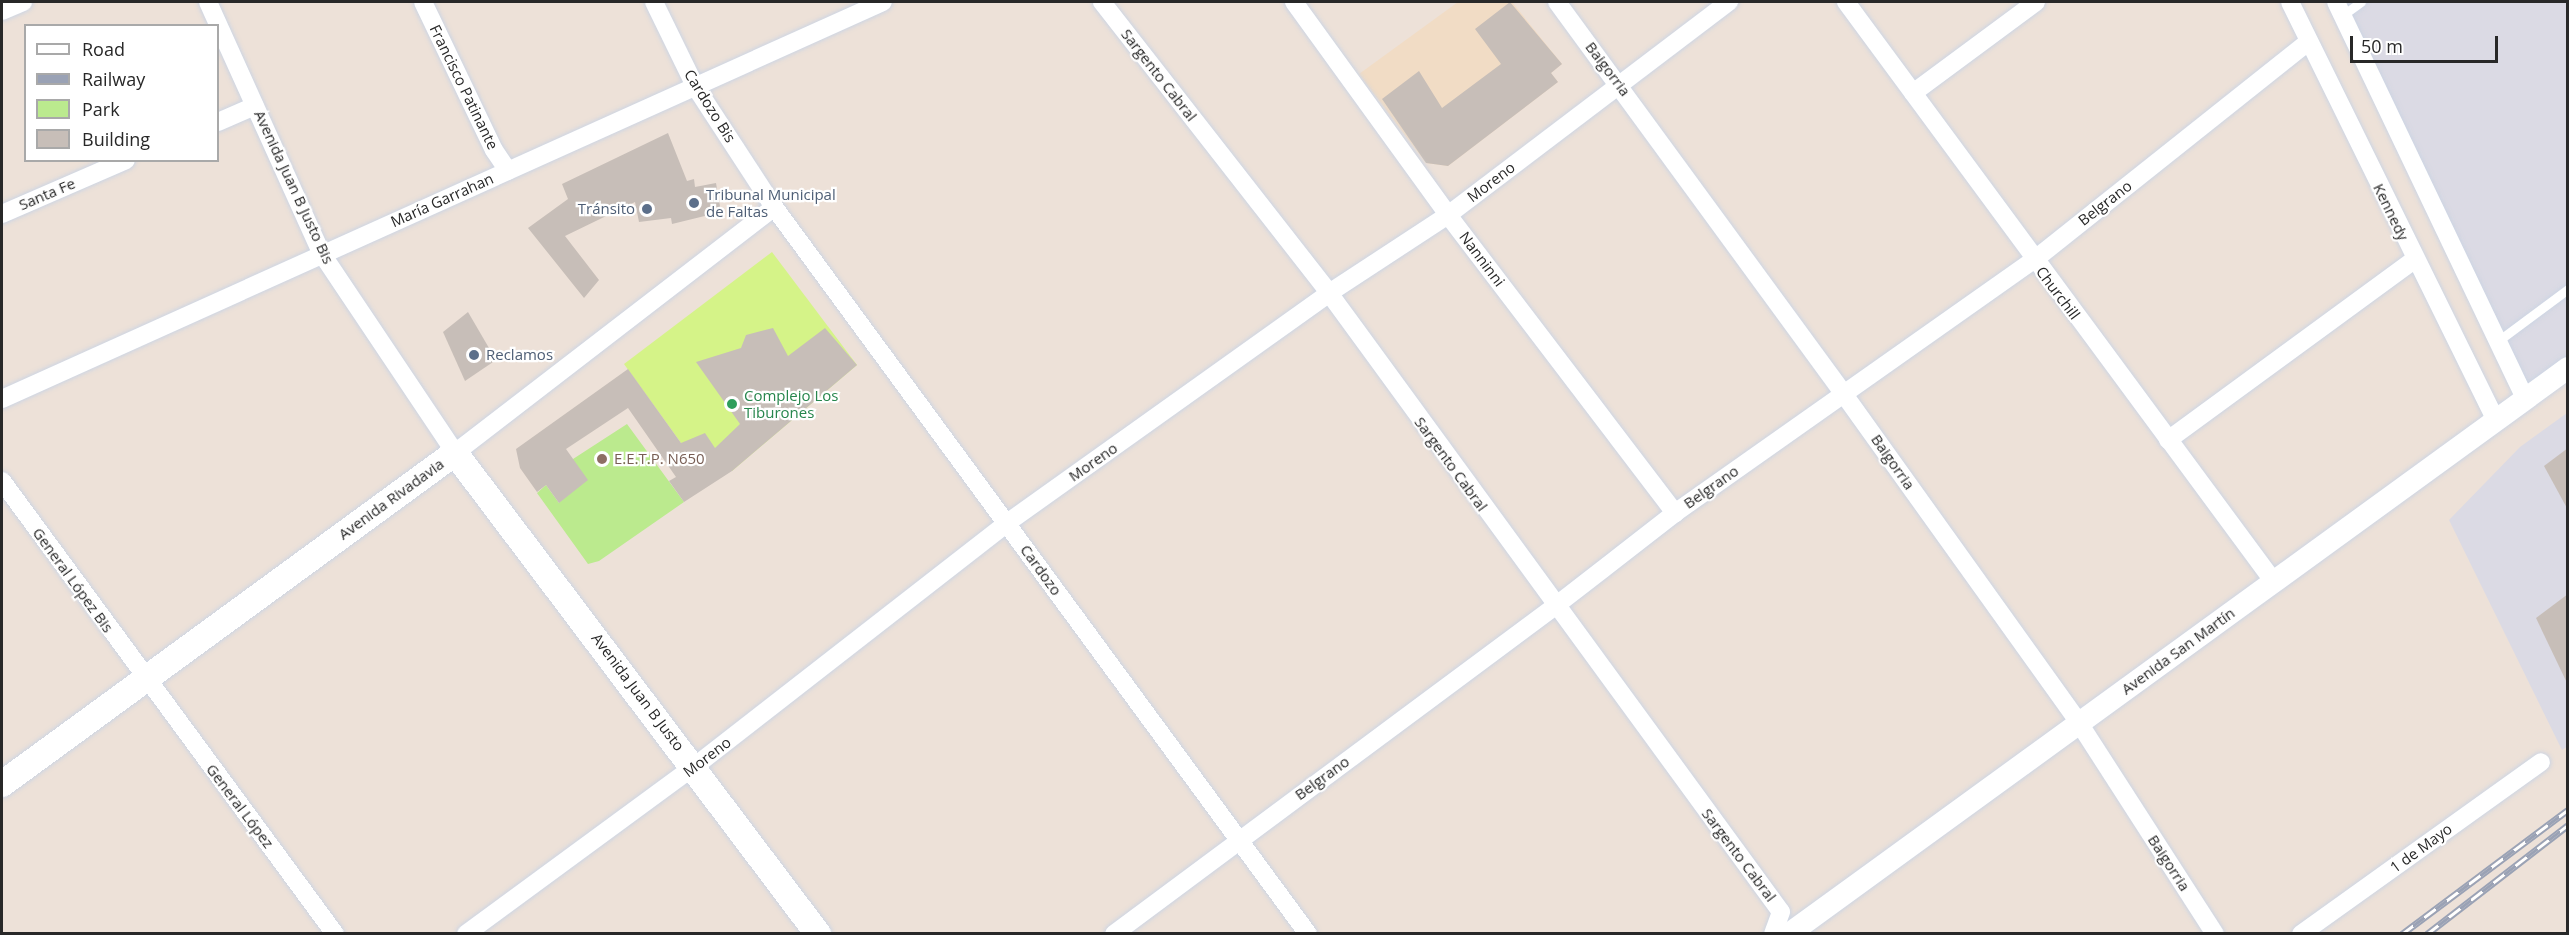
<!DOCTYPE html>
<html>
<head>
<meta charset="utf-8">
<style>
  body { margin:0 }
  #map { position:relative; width:2569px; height:935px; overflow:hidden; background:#ede1d8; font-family:"Open Sans",sans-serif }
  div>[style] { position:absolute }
  .industrial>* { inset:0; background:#dbdae4 }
  .education>* { inset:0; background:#f1dcc5 }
  .green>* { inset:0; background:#bbea8e }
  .pitch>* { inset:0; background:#d5f388 }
  .building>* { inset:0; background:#c7beb8 }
  .roads { filter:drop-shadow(0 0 2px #cdd5e3) drop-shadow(0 0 2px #cdd5e3) }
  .service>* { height:9px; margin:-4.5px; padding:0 4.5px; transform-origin:4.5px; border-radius:4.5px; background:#fff }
  .minor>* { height:18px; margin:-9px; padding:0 9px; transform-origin:9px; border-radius:9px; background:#fff }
  .tertiary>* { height:22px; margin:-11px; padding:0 11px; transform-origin:11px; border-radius:11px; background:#fff }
  .secondary>* { height:26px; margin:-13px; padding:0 13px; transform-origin:13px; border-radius:13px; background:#fff }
  .rail>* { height:7px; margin-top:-3.5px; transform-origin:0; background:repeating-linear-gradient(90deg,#fff 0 14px,#9aa2b5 0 28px); box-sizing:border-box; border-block:2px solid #9aa2b5 }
  .dots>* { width:16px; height:16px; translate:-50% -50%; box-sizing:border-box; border:3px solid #fff; border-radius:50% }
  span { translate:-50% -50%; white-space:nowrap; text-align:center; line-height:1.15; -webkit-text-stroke:4.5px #fff; paint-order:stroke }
  .street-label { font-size:15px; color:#282828 }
  .service-label { font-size:15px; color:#4e5e75 }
  .left { translate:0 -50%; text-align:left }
  .right { translate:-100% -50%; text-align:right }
  .leisure-label { font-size:15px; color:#27864d }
  .education-label { font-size:15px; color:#785e54 }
  .frame { position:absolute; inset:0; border:3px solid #282828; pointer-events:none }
  .legend { position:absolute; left:24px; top:24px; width:195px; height:138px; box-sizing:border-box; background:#fff; border:2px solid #a9a9a9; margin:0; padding:8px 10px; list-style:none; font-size:18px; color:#282828 }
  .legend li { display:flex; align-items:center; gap:12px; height:30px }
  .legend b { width:30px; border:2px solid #a9a9a9 }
  .scale { position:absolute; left:2350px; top:36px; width:148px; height:27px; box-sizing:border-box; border:3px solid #282828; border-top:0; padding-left:8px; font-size:18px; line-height:21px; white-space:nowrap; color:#282828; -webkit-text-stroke:4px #fff; paint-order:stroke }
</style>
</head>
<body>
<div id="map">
  <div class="industrial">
    <i style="clip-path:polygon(2336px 2px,2567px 2px,2567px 368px,2525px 399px)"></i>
    <i style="clip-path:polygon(2567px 413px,2568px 746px,2562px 750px,2449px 520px,2520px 447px)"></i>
  </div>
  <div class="education">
    <i style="clip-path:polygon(1458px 2px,1512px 2px,1562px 64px,1551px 73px,1558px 82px,1448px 166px,1426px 163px,1359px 74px)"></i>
  </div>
  <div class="green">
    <i style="clip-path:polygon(627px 424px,684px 502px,599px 561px,588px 564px,537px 493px,546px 485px,559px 503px,573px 459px)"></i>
  </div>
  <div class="pitch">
    <i style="clip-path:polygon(772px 252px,857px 365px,732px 471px,681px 443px,624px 364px)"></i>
  </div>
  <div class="building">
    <i style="clip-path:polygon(1510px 2px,1562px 64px,1551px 73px,1558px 82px,1448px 166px,1426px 163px,1382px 99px,1419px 71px,1442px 108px,1501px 64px,1475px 29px)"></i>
    <i style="clip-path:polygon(668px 133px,687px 181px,694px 179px,695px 187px,716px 183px,721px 212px,672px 224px,671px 218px,639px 222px,635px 202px,565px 236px,599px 280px,584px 298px,528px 228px,568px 199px,562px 184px)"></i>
    <i style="clip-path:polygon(468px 312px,496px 360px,465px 381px,443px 332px)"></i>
    <i style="clip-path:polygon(773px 328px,788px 356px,825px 328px,857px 365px,732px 471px,684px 502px,669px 481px,676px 477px,628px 408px,566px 449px,588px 480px,559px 503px,546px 485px,537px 492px,520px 468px,516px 449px,628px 369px,681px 443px,705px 433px,715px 448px,740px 424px,696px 362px,741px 348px,746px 335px)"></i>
    <i style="clip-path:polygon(2568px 448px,2568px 510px,2544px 466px)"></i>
    <i style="clip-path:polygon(2568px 594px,2568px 685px,2536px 618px)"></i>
  </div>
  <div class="roads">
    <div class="service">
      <i style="left:2343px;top:15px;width:22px;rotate:-36deg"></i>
      <i style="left:2498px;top:341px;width:87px;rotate:-36.6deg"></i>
    </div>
    <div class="minor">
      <i style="left:208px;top:2px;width:277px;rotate:65.7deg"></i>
      <i style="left:322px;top:254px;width:239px;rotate:56.2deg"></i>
      <i style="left:455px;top:453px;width:403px;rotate:-37.6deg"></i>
      <i style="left:423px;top:2px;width:164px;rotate:64.4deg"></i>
      <i style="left:494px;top:150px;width:25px;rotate:56deg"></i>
      <i style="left:654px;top:2px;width:93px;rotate:64deg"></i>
      <i style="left:695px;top:86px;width:145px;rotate:56.9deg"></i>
      <i style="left:774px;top:207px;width:902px;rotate:53.7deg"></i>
      <i style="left:1102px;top:2px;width:369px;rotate:52deg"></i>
      <i style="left:1329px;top:293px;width:766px;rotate:53.86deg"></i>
      <i style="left:1781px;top:912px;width:23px;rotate:110deg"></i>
      <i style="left:1294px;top:2px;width:263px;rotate:54.1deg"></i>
      <i style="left:1448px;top:215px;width:375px;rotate:52.7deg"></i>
      <i style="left:1557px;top:2px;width:484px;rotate:53.8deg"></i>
      <i style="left:1843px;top:393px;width:406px;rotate:54.4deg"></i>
      <i style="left:2079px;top:723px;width:251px;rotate:57.2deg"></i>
      <i style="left:1846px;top:2px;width:721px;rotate:53.58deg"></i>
      <i style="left:2290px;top:2px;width:467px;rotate:63.8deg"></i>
      <i style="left:2336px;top:2px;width:440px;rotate:64.5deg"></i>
      <i style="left:2px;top:11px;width:23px;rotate:-23deg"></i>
      <i style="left:1913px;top:93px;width:153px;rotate:-36.5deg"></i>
      <i style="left:218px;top:122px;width:40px;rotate:-23.4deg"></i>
      <i style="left:2px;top:214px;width:135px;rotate:-23.5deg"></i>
      <i style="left:2px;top:399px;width:966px;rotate:-24.26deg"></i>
      <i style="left:2168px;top:440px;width:305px;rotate:-36.2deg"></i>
      <i style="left:2px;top:481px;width:562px;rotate:53.68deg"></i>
      <i style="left:466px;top:934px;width:284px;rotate:-36.3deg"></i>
      <i style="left:695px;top:766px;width:395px;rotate:-37.9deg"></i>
      <i style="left:1007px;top:523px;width:396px;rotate:-35.5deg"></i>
      <i style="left:1329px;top:293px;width:142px;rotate:-33.2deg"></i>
      <i style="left:1448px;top:215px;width:353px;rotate:-37.2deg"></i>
      <i style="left:1114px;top:934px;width:548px;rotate:-36.62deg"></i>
      <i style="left:1554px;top:607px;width:153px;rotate:-37.8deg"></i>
      <i style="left:1675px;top:513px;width:439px;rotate:-35.2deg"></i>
      <i style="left:2034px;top:260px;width:350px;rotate:-38.5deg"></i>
      <i style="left:2301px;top:934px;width:295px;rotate:-35.6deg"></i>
    </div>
    <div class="tertiary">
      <i style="left:1789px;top:934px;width:963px;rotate:-36deg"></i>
    </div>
    <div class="secondary">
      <i style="left:2px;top:784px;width:561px;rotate:-36.16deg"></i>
      <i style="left:455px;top:453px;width:603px;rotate:52.96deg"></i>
    </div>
  </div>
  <div class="rail">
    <i style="left:2402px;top:934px;width:207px;rotate:-36.8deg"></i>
    <i style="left:2427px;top:934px;width:178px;rotate:-37.7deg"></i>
  </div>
  <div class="dots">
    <i style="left:694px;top:203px;background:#5c6f8a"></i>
    <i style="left:647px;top:209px;background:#5c6f8a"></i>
    <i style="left:474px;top:355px;background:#5c6f8a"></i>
    <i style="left:732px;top:404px;background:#2e9e5b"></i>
    <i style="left:602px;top:459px;background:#8d6e63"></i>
  </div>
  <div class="street-label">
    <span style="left:1608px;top:69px;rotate:53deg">Baigorria</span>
    <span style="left:1159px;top:75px;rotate:52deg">Sargento Cabral</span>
    <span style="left:464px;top:87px;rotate:64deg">Francisco Patinante</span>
    <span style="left:710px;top:106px;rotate:58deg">Cardozo Bis</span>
    <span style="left:1491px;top:182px;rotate:-37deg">Moreno</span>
    <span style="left:294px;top:187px;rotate:65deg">Avenida Juan B Justo Bis</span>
    <span style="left:47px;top:194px;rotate:-23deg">Santa Fe</span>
    <span style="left:442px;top:200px;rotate:-24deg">María Garrahan</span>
    <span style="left:2105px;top:203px;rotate:-38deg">Belgrano</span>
    <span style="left:2391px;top:212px;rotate:64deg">Kennedy</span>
    <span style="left:1482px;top:259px;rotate:53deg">Nanninni</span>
    <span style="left:2058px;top:293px;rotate:53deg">Churchill</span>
    <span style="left:1093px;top:462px;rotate:-35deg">Moreno</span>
    <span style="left:1893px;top:462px;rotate:55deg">Baigorria</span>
    <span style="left:1451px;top:464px;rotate:54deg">Sargento Cabral</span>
    <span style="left:1711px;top:487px;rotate:-35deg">Belgrano</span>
    <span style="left:391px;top:499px;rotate:-36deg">Avenida Rivadavia</span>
    <span style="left:1041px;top:570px;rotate:54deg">Cardozo</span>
    <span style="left:73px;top:580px;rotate:54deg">General López Bis</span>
    <span style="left:2178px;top:651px;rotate:-36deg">Avenida San Martín</span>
    <span style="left:638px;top:692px;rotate:53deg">Avenida Juan B Justo</span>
    <span style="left:707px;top:757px;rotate:-37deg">Moreno</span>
    <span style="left:1322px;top:778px;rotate:-36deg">Belgrano</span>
    <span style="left:240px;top:806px;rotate:53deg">General López</span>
    <span style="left:2421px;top:848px;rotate:-36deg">1 de Mayo</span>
    <span style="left:1739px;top:855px;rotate:53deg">Sargento Cabral</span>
    <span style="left:2169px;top:863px;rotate:57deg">Baigorria</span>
  </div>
  <div class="service-label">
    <span class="left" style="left:706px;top:203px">Tribunal Municipal<br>de Faltas</span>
    <span class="right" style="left:635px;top:209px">Tránsito</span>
    <span class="left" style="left:486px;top:355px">Reclamos</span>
  </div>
  <div class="leisure-label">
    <span class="left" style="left:744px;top:404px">Complejo Los<br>Tiburones</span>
  </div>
  <div class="education-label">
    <span class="left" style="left:614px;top:459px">E.E.T.P. N650</span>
  </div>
  <div class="frame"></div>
  <ul class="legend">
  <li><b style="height:8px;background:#fff"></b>Road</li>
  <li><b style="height:8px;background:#9aa2b5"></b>Railway</li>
  <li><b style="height:16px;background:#bbea8e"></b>Park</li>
  <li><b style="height:16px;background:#c7beb8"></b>Building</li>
  </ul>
  <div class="scale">50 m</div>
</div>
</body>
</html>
